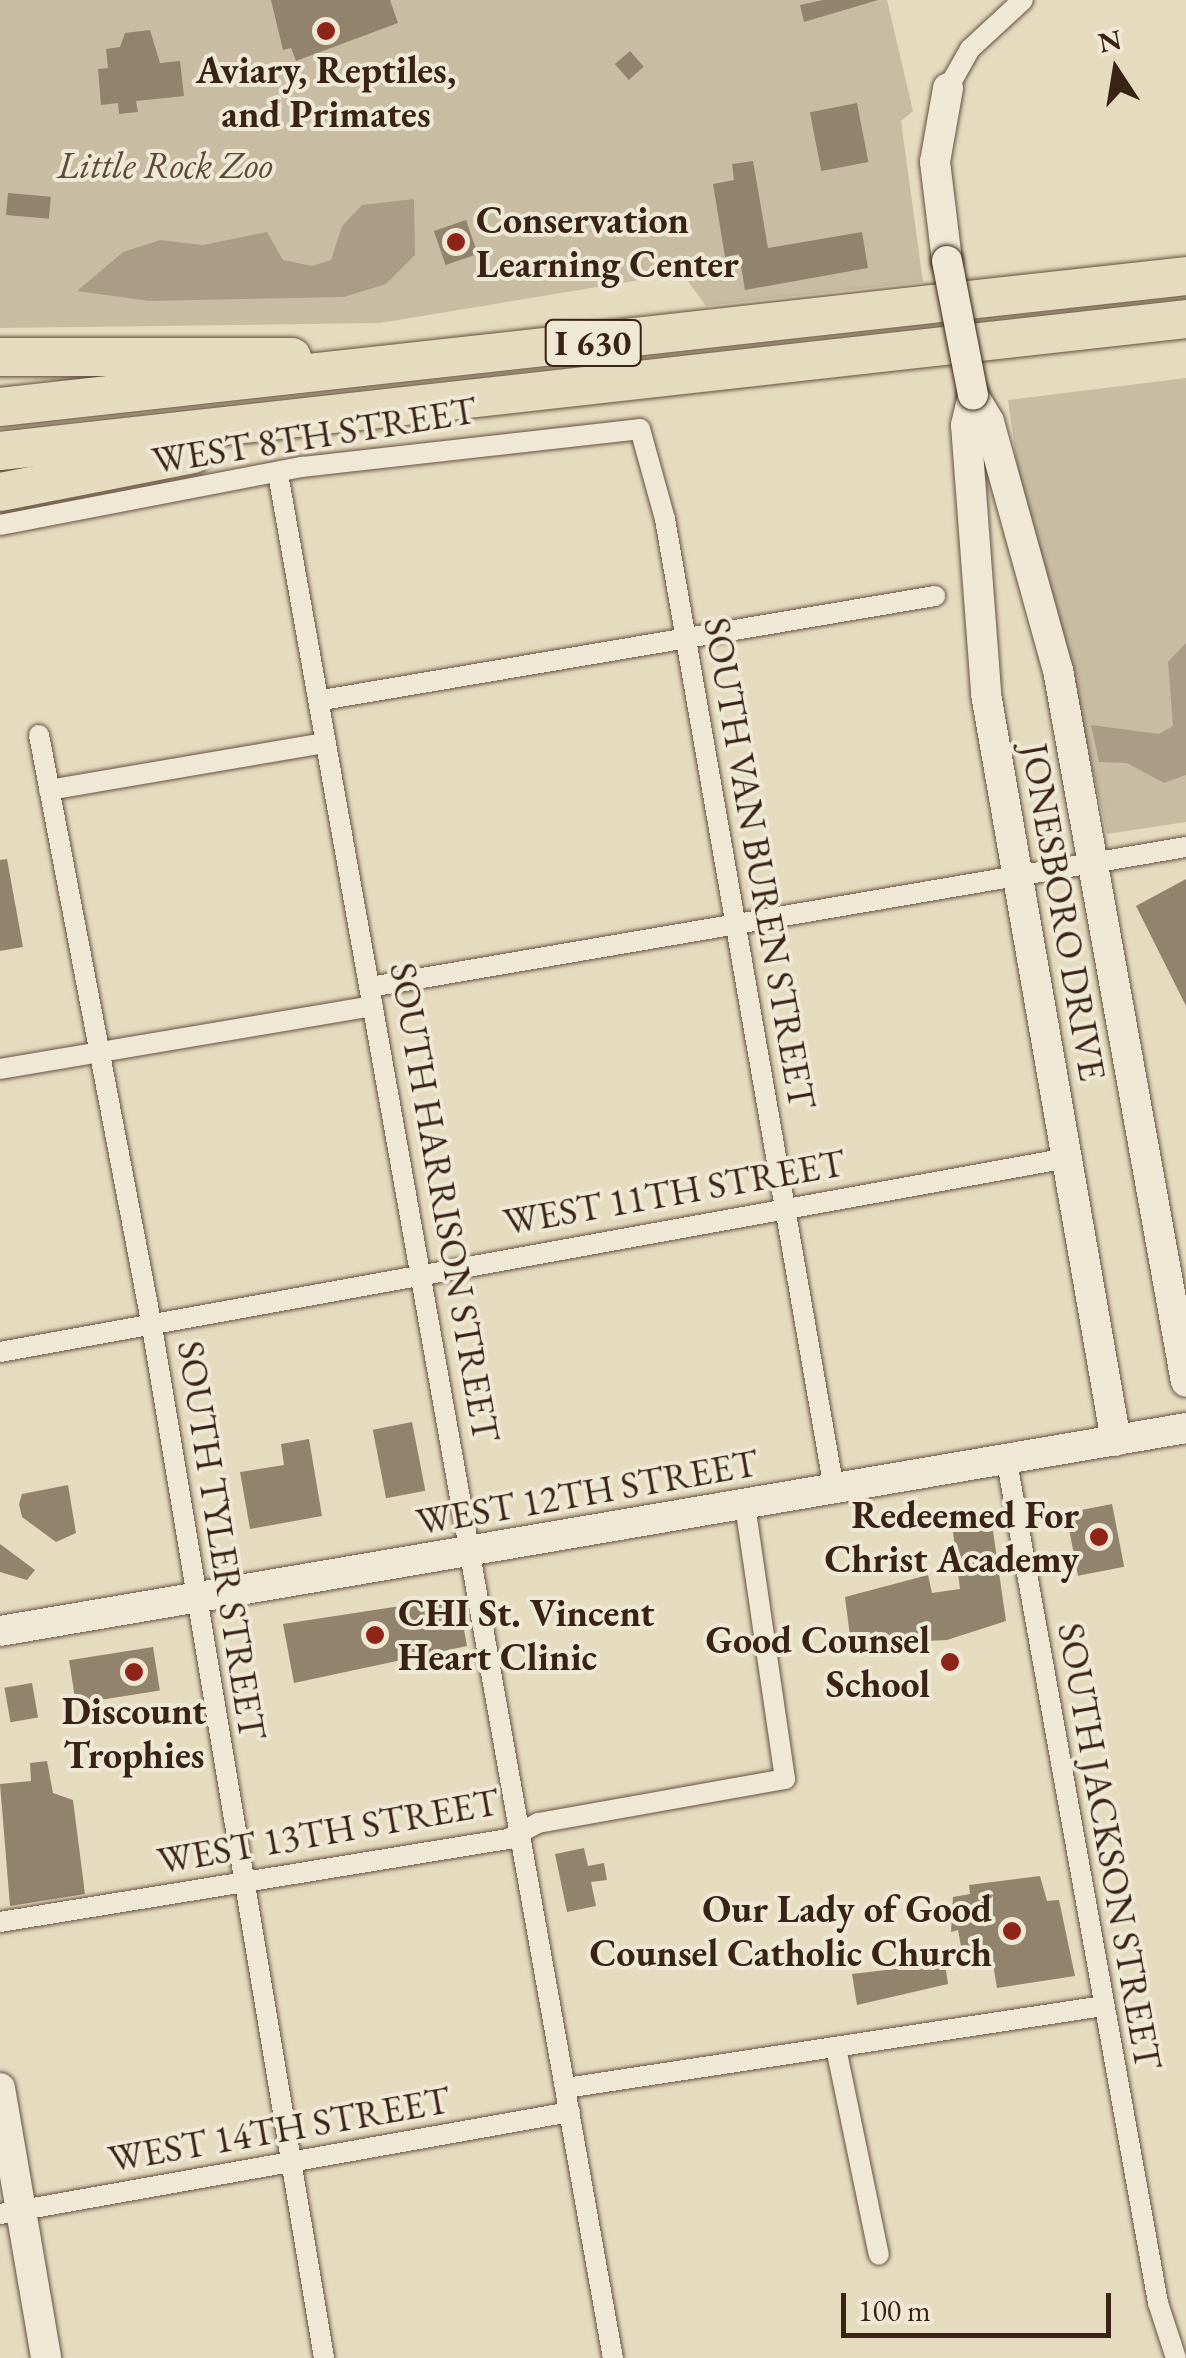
<!DOCTYPE html>
<html>
<head>
<meta charset="utf-8">
<style>
  body { margin:0 }
  #map { position:relative; width:1186px; height:2358px; overflow:hidden; background:#e5dcbf; font-family:"EB Garamond",serif }
  div>[style] { position:absolute }
  .green>* { inset:0; background:#c8bda2 }
  .water>* { inset:0; background:#ab9d85 }
  .building>* { inset:0; background:#92836d; transform-origin:0 0 }
  .roads { filter:drop-shadow(0 0 2px #645140) drop-shadow(0 0 2px #645140) }
  .street>* { height:20px; margin:-10px; padding:0 10px; transform-origin:10px; border-radius:10px; background:#eee8d5 }
  .secondary>* { height:30px; margin:-15px; padding:0 15px; transform-origin:15px; border-radius:15px; background:#eee8d5 }
  .highway>* { height:38px; margin:-19px; padding:0 19px; transform-origin:19px; border-radius:19px; background:#e5dcbf }
  .bridges { filter:drop-shadow(0 0 2px #392315) drop-shadow(0 0 2px #392315) }
  .secondary-bridge>* { height:30px; margin:-15px; padding:0 15px; transform-origin:15px; border-radius:15px; background:#eee8d5 }
  .dots>* { width:28px; height:28px; translate:-50% -50%; box-sizing:border-box; border:5px solid #eee8d5; border-radius:50% }
  span { translate:-50% -50%; white-space:nowrap; text-align:center; line-height:1.15; -webkit-text-stroke:8px #eee8d5; paint-order:stroke }
  .shield-label span { padding:2px 8px; background:#eee8d5; border:2px solid; border-radius:8px; -webkit-text-stroke-width:0 }
  .shield-label { font-size:35px; color:#392315; font-weight:700 }
  .poi-label { font-size:38px; color:#392315; font-weight:700 }
  .left { translate:0 -50%; text-align:left }
  .right { translate:-100% -50%; text-align:right }
  .park-label { font-size:38px; color:#5d4a38; font-style:italic }
  .street-label { font-size:38px; color:#392315 }
  .north { position:absolute; left:1066px; top:20px; width:100px; height:100px; -webkit-text-stroke:8px #eee8d5; paint-order:stroke; rotate:348deg; font-size:28px; font-weight:700; line-height:40px; text-align:center; color:#392315 }
  .north::after { content:''; display:block; margin:auto; width:35px; height:45px; background:#392315; clip-path:polygon(50% 0,100% 100%,50% 72%,0 100%) }
  .scale { position:absolute; left:841px; top:2293px; width:270px; height:45px; box-sizing:border-box; border:5px solid #392315; border-top:0; padding-left:12px; font-size:30px; line-height:35px; white-space:nowrap; color:#392315; -webkit-text-stroke:8px #eee8d5; paint-order:stroke }
</style>
</head>
<body>
<div id="map">
  <div class="green">
    <i style="clip-path:polygon(0 0,887px 0,913px 111px,901px 121px,923px 282px,706px 306px,682px 273px,380px 323px,0 328px)"></i>
    <i style="clip-path:polygon(1186px 378px,1186px 822px,1107px 834px,1057px 610px,1024px 515px,1008px 400px)"></i>
  </div>
  <div class="water">
    <i style="clip-path:polygon(414px 199px,415px 255px,386px 284px,344px 297px,149px 301px,77px 291px,123px 252px,160px 240px,203px 245px,267px 232px,283px 260px,312px 266px,331px 260px,342px 226px,362px 205px)"></i>
    <i style="clip-path:polygon(1186px 643px,1186px 775px,1164px 783px,1127px 763px,1099px 762px,1091px 725px,1159px 734px,1173px 726px,1168px 662px)"></i>
  </div>
  <div class="building">
    <i style="clip-path:polygon(271px 0,390px 0,398px 23px,296px 61px,291px 48px,283px 50px)"></i>
    <i style="clip-path:polygon(878px 0,804px 22px,800px 5px,823px 0)"></i>
    <i style="clip-path:polygon(150px 30px,160px 63px,180px 61px,184px 96px,136px 101px,138px 112px,119px 114px,118px 103px,101px 105px,98px 69px,108px 68px,106px 49px,120px 47px,125px 33px)"></i>
    <i style="left:630px;top:51px;width:21px;height:20px;rotate:49deg"></i>
    <i style="left:857px;top:103px;width:60px;height:48px;rotate:79deg"></i>
    <i style="clip-path:polygon(753px 161px,768px 248px,862px 232px,868px 268px,745px 290px,739px 254px,725px 257px,713px 184px,734px 180px,732px 164px)"></i>
    <i style="left:8px;top:193px;width:43px;height:22px;rotate:5deg"></i>
    <i style="left:466px;top:220px;width:36px;height:34px;rotate:71deg"></i>
    <i style="clip-path:polygon(7px 859px,23px 947px,0 951px,0 860px)"></i>
    <i style="clip-path:polygon(1186px 879px,1186px 1006px,1136px 906px)"></i>
    <i style="left:412px;top:1422px;width:70px;height:40px;rotate:79deg"></i>
    <i style="clip-path:polygon(309px 1439px,322px 1516px,250px 1529px,240px 1472px,284px 1465px,281px 1444px)"></i>
    <i style="clip-path:polygon(68px 1485px,76px 1533px,56px 1542px,22px 1517px,19px 1504px,22px 1494px)"></i>
    <i style="left:1112px;top:1504px;width:64px;height:47px;rotate:79deg"></i>
    <i style="clip-path:polygon(992px 1524px,1006px 1621px,947px 1640px,851px 1644px,845px 1597px,928px 1575px,932px 1593px,960px 1589px,953px 1532px)"></i>
    <i style="clip-path:polygon(0 1544px,35px 1570px,27px 1580px,0 1572px)"></i>
    <i style="clip-path:polygon(433px 1601px,459px 1602px,467px 1646px,294px 1683px,283px 1624px)"></i>
    <i style="left:153px;top:1647px;width:44px;height:85px;rotate:81deg"></i>
    <i style="left:32px;top:1683px;width:35px;height:28px;rotate:80deg"></i>
    <i style="clip-path:polygon(47px 1761px,53px 1793px,73px 1800px,85px 1894px,10px 1906px,0 1784px,31px 1781px,30px 1763px)"></i>
    <i style="clip-path:polygon(584px 1848px,588px 1866px,604px 1863px,607px 1880px,591px 1882px,596px 1906px,567px 1912px,555px 1854px)"></i>
    <i style="clip-path:polygon(1040px 1876px,1047px 1901px,1059px 1900px,1075px 1976px,997px 1988px,990px 1947px,962px 1952px,958px 1930px,951px 1932px,953px 1897px,970px 1894px,969px 1885px)"></i>
    <i style="clip-path:polygon(945px 1963px,948px 1984px,857px 2005px,852px 1974px)"></i>
  </div>
  <div class="roads">
    <div class="street">
      <i style="left:948px;top:88px;width:45px;rotate:-60.6deg"></i>
      <i style="left:970px;top:49px;width:72px;rotate:-42.8deg"></i>
      <i style="left:278px;top:474px;width:1914px;rotate:79.92deg"></i>
      <i style="left:0;top:525px;width:308px;rotate:-10.9deg"></i>
      <i style="left:302px;top:467px;width:340px;rotate:-6.4deg"></i>
      <i style="left:640px;top:429px;width:93px;rotate:74.5deg"></i>
      <i style="left:665px;top:519px;width:985px;rotate:80.12deg"></i>
      <i style="left:322px;top:700px;width:622px;rotate:-9.63deg"></i>
      <i style="left:39px;top:735px;width:603px;rotate:79.19deg"></i>
      <i style="left:152px;top:1327px;width:1045px;rotate:80.53deg"></i>
      <i style="left:49px;top:790px;width:279px;rotate:-9.7deg"></i>
      <i style="left:370px;top:987px;width:828px;rotate:-9.74deg"></i>
      <i style="left:0;top:1069px;width:378px;rotate:-9.6deg"></i>
      <i style="left:0;top:1352px;width:1084px;rotate:-10.3deg"></i>
      <i style="left:1007px;top:1462px;width:854px;rotate:79.82deg"></i>
      <i style="left:1158px;top:2303px;width:58px;rotate:71.9deg"></i>
      <i style="left:0;top:1922px;width:515px;rotate:-9.28deg"></i>
      <i style="left:508px;top:1839px;width:34px;rotate:-28deg"></i>
      <i style="left:538px;top:1823px;width:251px;rotate:-10.1deg"></i>
      <i style="left:785px;top:1779px;width:277px;rotate:-98.3deg"></i>
      <i style="left:836px;top:2048px;width:211px;rotate:78.3deg"></i>
      <i style="left:566px;top:2088px;width:543px;rotate:-8.68deg"></i>
      <i style="left:0;top:2214px;width:579px;rotate:-10.15deg"></i>
    </div>
    <div class="secondary">
      <i style="left:947px;top:261px;width:100px;rotate:-96.9deg"></i>
      <i style="left:935px;top:162px;width:75px;rotate:-80deg"></i>
      <i style="left:973px;top:395px;width:31px;rotate:103deg"></i>
      <i style="left:966px;top:425px;width:270px;rotate:85.7deg"></i>
      <i style="left:986px;top:694px;width:758px;rotate:80.13deg"></i>
      <i style="left:973px;top:395px;width:31px;rotate:59deg"></i>
      <i style="left:989px;top:422px;width:257px;rotate:74.5deg"></i>
      <i style="left:1058px;top:670px;width:723px;rotate:79.81deg"></i>
      <i style="left:0;top:1631px;width:1203px;rotate:-9.71deg"></i>
      <i style="left:0;top:2088px;width:274px;rotate:80.3deg"></i>
    </div>
    <div class="highway">
      <i style="left:0;top:357px;width:292px"></i>
      <i style="left:0;top:407px;width:1193px;rotate:-6.3deg"></i>
      <i style="left:0;top:451px;width:1193px;rotate:-6.35deg"></i>
      <i style="left:0;top:492px;width:197px;rotate:-11.1deg"></i>
    </div>
  </div>
  <div class="bridges">
    <div class="secondary-bridge">
      <i style="left:947px;top:261px;width:136px;rotate:79deg"></i>
    </div>
  </div>
  <div class="dots">
    <i style="left:326px;top:31px;background:#8f2418"></i>
    <i style="left:456px;top:242px;background:#8f2418"></i>
    <i style="left:1099px;top:1537px;background:#8f2418"></i>
    <i style="left:375px;top:1635px;background:#8f2418"></i>
    <i style="left:950px;top:1662px;background:#8f2418"></i>
    <i style="left:134px;top:1672px;background:#8f2418"></i>
    <i style="left:1012px;top:1931px;background:#8f2418"></i>
  </div>
  <div class="shield-label">
    <span style="left:593px;top:343px">I 630</span>
  </div>
  <div class="poi-label">
    <span style="left:326px;top:92px">Aviary, Reptiles,<br>and Primates</span>
    <span class="left" style="left:476px;top:242px">Conservation<br>Learning Center</span>
    <span class="right" style="left:1079px;top:1537px">Redeemed For<br>Christ Academy</span>
    <span class="left" style="left:398px;top:1635px">CHI St. Vincent<br>Heart Clinic</span>
    <span class="right" style="left:930px;top:1662px">Good Counsel<br>School</span>
    <span style="left:134px;top:1733px">Discount<br>Trophies</span>
    <span class="right" style="left:992px;top:1931px">Our Lady of Good<br>Counsel Catholic Church</span>
  </div>
  <div class="park-label">
    <span style="left:165px;top:165px">Little Rock Zoo</span>
  </div>
  <div class="street-label">
    <span style="left:314px;top:435px;rotate:-9deg">WEST 8TH STREET</span>
    <span style="left:760px;top:863px;rotate:80deg">SOUTH VAN BUREN STREET</span>
    <span style="left:1064px;top:912px;rotate:80deg">JONESBORO DRIVE</span>
    <span style="left:674px;top:1192px;rotate:-10deg">WEST 11TH STREET</span>
    <span style="left:445px;top:1202px;rotate:80deg">SOUTH HARRISON STREET</span>
    <span style="left:587px;top:1492px;rotate:-10deg">WEST 12TH STREET</span>
    <span style="left:222px;top:1540px;rotate:81deg">SOUTH TYLER STREET</span>
    <span style="left:328px;top:1831px;rotate:-10deg">WEST 13TH STREET</span>
    <span style="left:1110px;top:1846px;rotate:80deg">SOUTH JACKSON STREET</span>
    <span style="left:279px;top:2129px;rotate:-10deg">WEST 14TH STREET</span>
  </div>
  <div class="north">N</div>
  <div class="scale">100 m</div>
</div>
</body>
</html>
